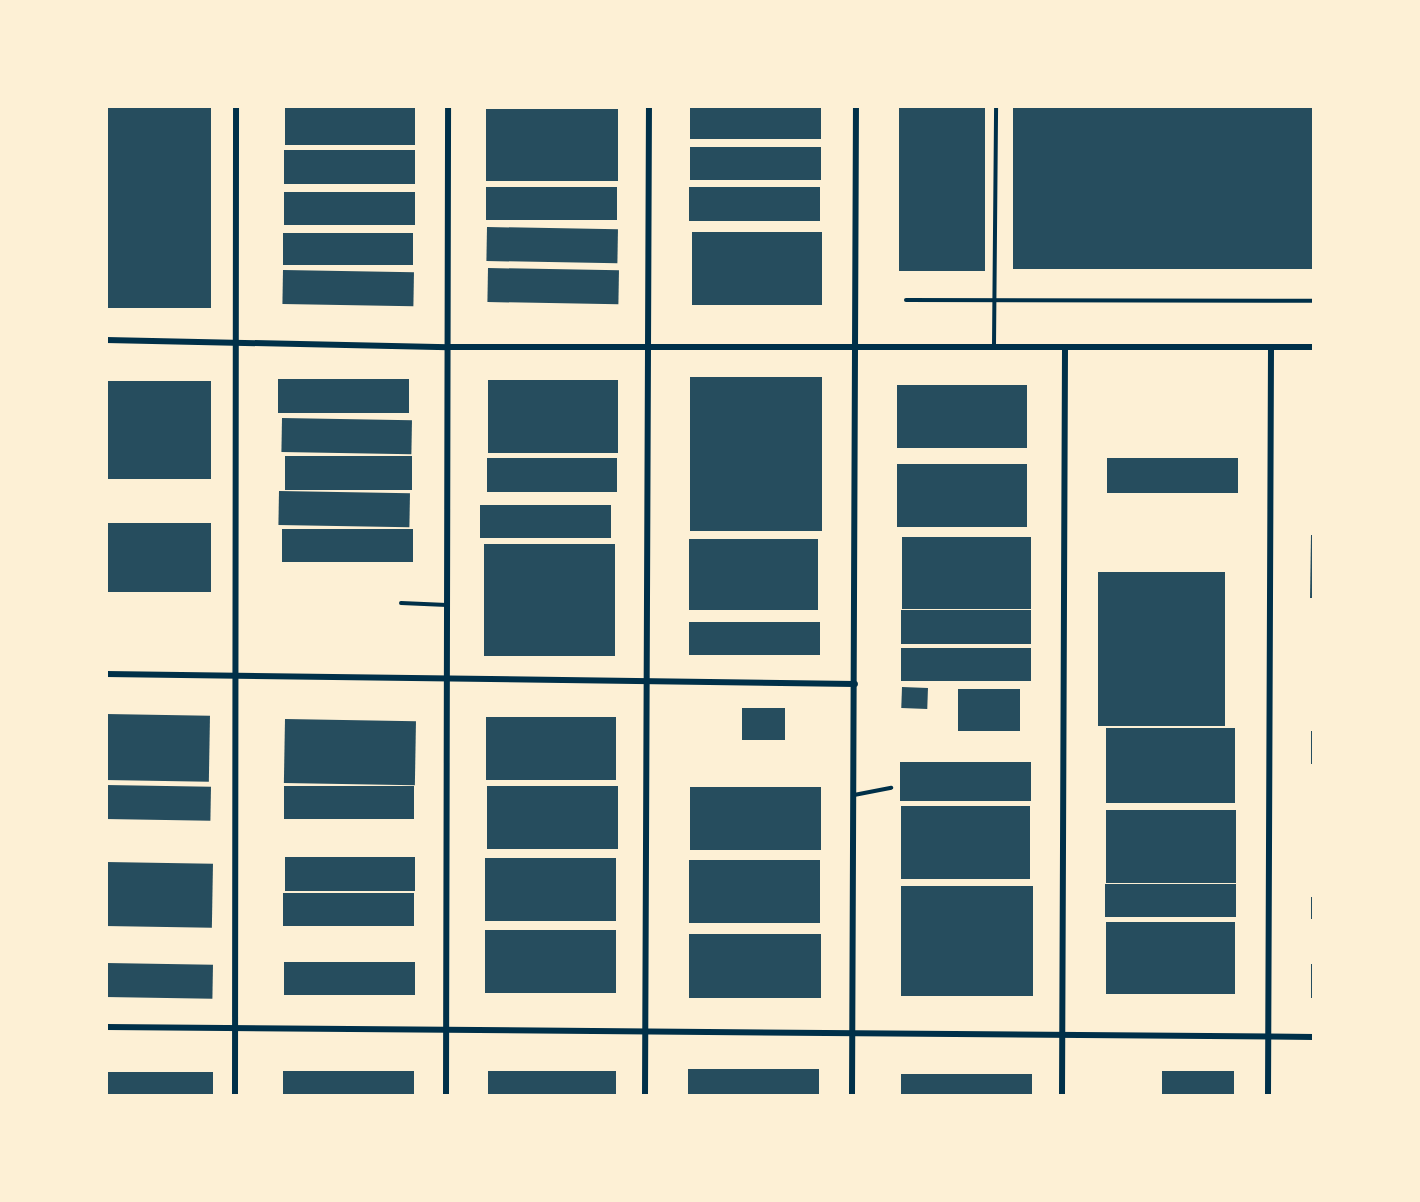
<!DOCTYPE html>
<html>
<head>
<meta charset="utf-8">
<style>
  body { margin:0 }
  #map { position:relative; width:1420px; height:1202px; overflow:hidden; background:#fdf0d5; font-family:Inter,sans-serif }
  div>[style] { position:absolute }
  .building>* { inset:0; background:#264d5e; transform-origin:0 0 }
  .service>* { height:4px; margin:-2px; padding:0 2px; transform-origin:2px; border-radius:2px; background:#003049 }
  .minor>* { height:6px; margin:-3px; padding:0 3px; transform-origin:3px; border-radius:3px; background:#003049 }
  span { translate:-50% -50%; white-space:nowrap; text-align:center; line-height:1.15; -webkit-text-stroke:6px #fdf0d5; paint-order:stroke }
  .frame { position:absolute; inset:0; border:108px solid #fdf0d5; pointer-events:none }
</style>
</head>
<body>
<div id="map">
  <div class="building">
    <i style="left:106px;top:106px;width:105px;height:202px"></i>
    <i style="left:285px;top:106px;width:130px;height:39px"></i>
    <i style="left:690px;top:106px;width:131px;height:33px"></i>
    <i style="left:899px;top:106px;width:86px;height:165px"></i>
    <i style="left:1013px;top:106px;width:301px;height:163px"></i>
    <i style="left:486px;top:109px;width:132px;height:72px"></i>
    <i style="left:690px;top:147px;width:131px;height:33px"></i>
    <i style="left:284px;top:150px;width:131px;height:34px"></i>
    <i style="left:486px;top:187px;width:131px;height:33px"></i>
    <i style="left:689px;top:187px;width:131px;height:34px"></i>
    <i style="left:284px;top:192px;width:131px;height:33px"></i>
    <i style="left:487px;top:227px;width:131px;height:34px;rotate:1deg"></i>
    <i style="left:692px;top:232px;width:130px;height:73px"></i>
    <i style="left:283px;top:233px;width:130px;height:32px"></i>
    <i style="left:488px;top:268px;width:131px;height:34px;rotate:1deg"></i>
    <i style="left:283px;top:270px;width:131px;height:34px;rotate:1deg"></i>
    <i style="left:690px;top:377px;width:132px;height:154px"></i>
    <i style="left:278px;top:379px;width:131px;height:34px"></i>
    <i style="left:488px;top:380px;width:130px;height:73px"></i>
    <i style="left:211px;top:381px;width:98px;height:105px;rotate:90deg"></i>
    <i style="left:897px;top:385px;width:130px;height:63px"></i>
    <i style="left:282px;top:418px;width:130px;height:34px;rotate:1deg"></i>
    <i style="left:285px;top:456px;width:127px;height:34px"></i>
    <i style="left:487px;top:458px;width:130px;height:34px"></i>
    <i style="left:1107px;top:458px;width:131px;height:35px"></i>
    <i style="left:897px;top:464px;width:130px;height:63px"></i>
    <i style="left:279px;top:491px;width:131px;height:34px;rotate:1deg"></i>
    <i style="left:480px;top:505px;width:131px;height:33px"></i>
    <i style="left:106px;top:523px;width:105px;height:69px"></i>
    <i style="left:282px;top:529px;width:131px;height:33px"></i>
    <i style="clip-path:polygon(1311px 535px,1314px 535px,1314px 598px,1310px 598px)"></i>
    <i style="left:902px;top:537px;width:129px;height:72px"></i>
    <i style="left:689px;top:539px;width:129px;height:71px"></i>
    <i style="left:484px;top:544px;width:131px;height:112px"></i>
    <i style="left:1098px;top:572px;width:127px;height:154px"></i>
    <i style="left:901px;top:610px;width:130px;height:34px"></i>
    <i style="left:689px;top:622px;width:131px;height:33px"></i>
    <i style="left:901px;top:648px;width:130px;height:33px"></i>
    <i style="left:902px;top:687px;width:26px;height:21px;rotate:2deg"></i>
    <i style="left:958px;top:689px;width:62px;height:42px"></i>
    <i style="left:742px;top:708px;width:43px;height:32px"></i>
    <i style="left:106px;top:714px;width:104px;height:66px;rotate:1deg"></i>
    <i style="left:486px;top:717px;width:130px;height:63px"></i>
    <i style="left:285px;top:719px;width:131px;height:64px;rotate:1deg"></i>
    <i style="left:1106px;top:728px;width:129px;height:75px"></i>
    <i style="left:1311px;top:731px;width:3px;height:33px"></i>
    <i style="left:900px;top:762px;width:131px;height:39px"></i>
    <i style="left:106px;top:785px;width:105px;height:34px;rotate:1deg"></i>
    <i style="left:284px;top:786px;width:130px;height:33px"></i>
    <i style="left:487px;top:786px;width:131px;height:63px"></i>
    <i style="left:690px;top:787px;width:131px;height:63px"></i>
    <i style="left:901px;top:806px;width:129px;height:73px"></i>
    <i style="left:1106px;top:810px;width:130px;height:73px"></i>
    <i style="left:285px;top:857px;width:130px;height:34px"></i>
    <i style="left:485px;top:858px;width:131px;height:63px"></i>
    <i style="left:689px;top:860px;width:131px;height:63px"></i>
    <i style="left:106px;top:862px;width:107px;height:64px;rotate:1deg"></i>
    <i style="left:1105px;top:884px;width:131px;height:33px"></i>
    <i style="left:901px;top:886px;width:132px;height:110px"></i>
    <i style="left:283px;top:893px;width:131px;height:33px"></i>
    <i style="left:1311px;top:897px;width:3px;height:22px"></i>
    <i style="left:1106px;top:922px;width:129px;height:72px"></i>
    <i style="left:485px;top:930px;width:131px;height:63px"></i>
    <i style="left:689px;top:934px;width:132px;height:64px"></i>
    <i style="left:284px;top:962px;width:131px;height:33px"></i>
    <i style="left:106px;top:963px;width:107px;height:34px;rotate:1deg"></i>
    <i style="left:1311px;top:964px;width:3px;height:34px"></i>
    <i style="left:688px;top:1069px;width:131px;height:27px"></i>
    <i style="left:414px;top:1071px;width:25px;height:131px;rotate:90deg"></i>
    <i style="left:488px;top:1071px;width:128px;height:25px"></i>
    <i style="left:1234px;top:1071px;width:25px;height:72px;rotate:90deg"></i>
    <i style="left:106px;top:1072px;width:107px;height:24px"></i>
    <i style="left:901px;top:1074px;width:131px;height:22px"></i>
  </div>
  <div class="service">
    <i style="left:906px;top:300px;width:408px;rotate:0.1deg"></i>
    <i style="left:994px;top:346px;width:240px;rotate:-89.5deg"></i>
    <i style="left:401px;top:603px;width:46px;rotate:2.5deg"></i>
    <i style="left:854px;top:795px;width:38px;rotate:-11deg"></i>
  </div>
  <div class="minor">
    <i style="left:106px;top:340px;width:343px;rotate:1.2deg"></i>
    <i style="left:449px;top:347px;width:865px"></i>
    <i style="left:106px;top:674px;width:749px;rotate:0.76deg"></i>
    <i style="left:106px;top:1027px;width:1208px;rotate:0.47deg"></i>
    <i style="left:235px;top:1096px;width:990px;rotate:-89.94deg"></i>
    <i style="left:446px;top:1096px;width:990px;rotate:-89.88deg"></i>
    <i style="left:645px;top:1096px;width:990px;rotate:-89.77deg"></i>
    <i style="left:852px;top:1096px;width:990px;rotate:-89.77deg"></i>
    <i style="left:1062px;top:1096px;width:749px;rotate:-89.77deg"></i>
    <i style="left:1268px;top:1096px;width:747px;rotate:-89.77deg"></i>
  </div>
  <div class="frame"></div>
</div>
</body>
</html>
